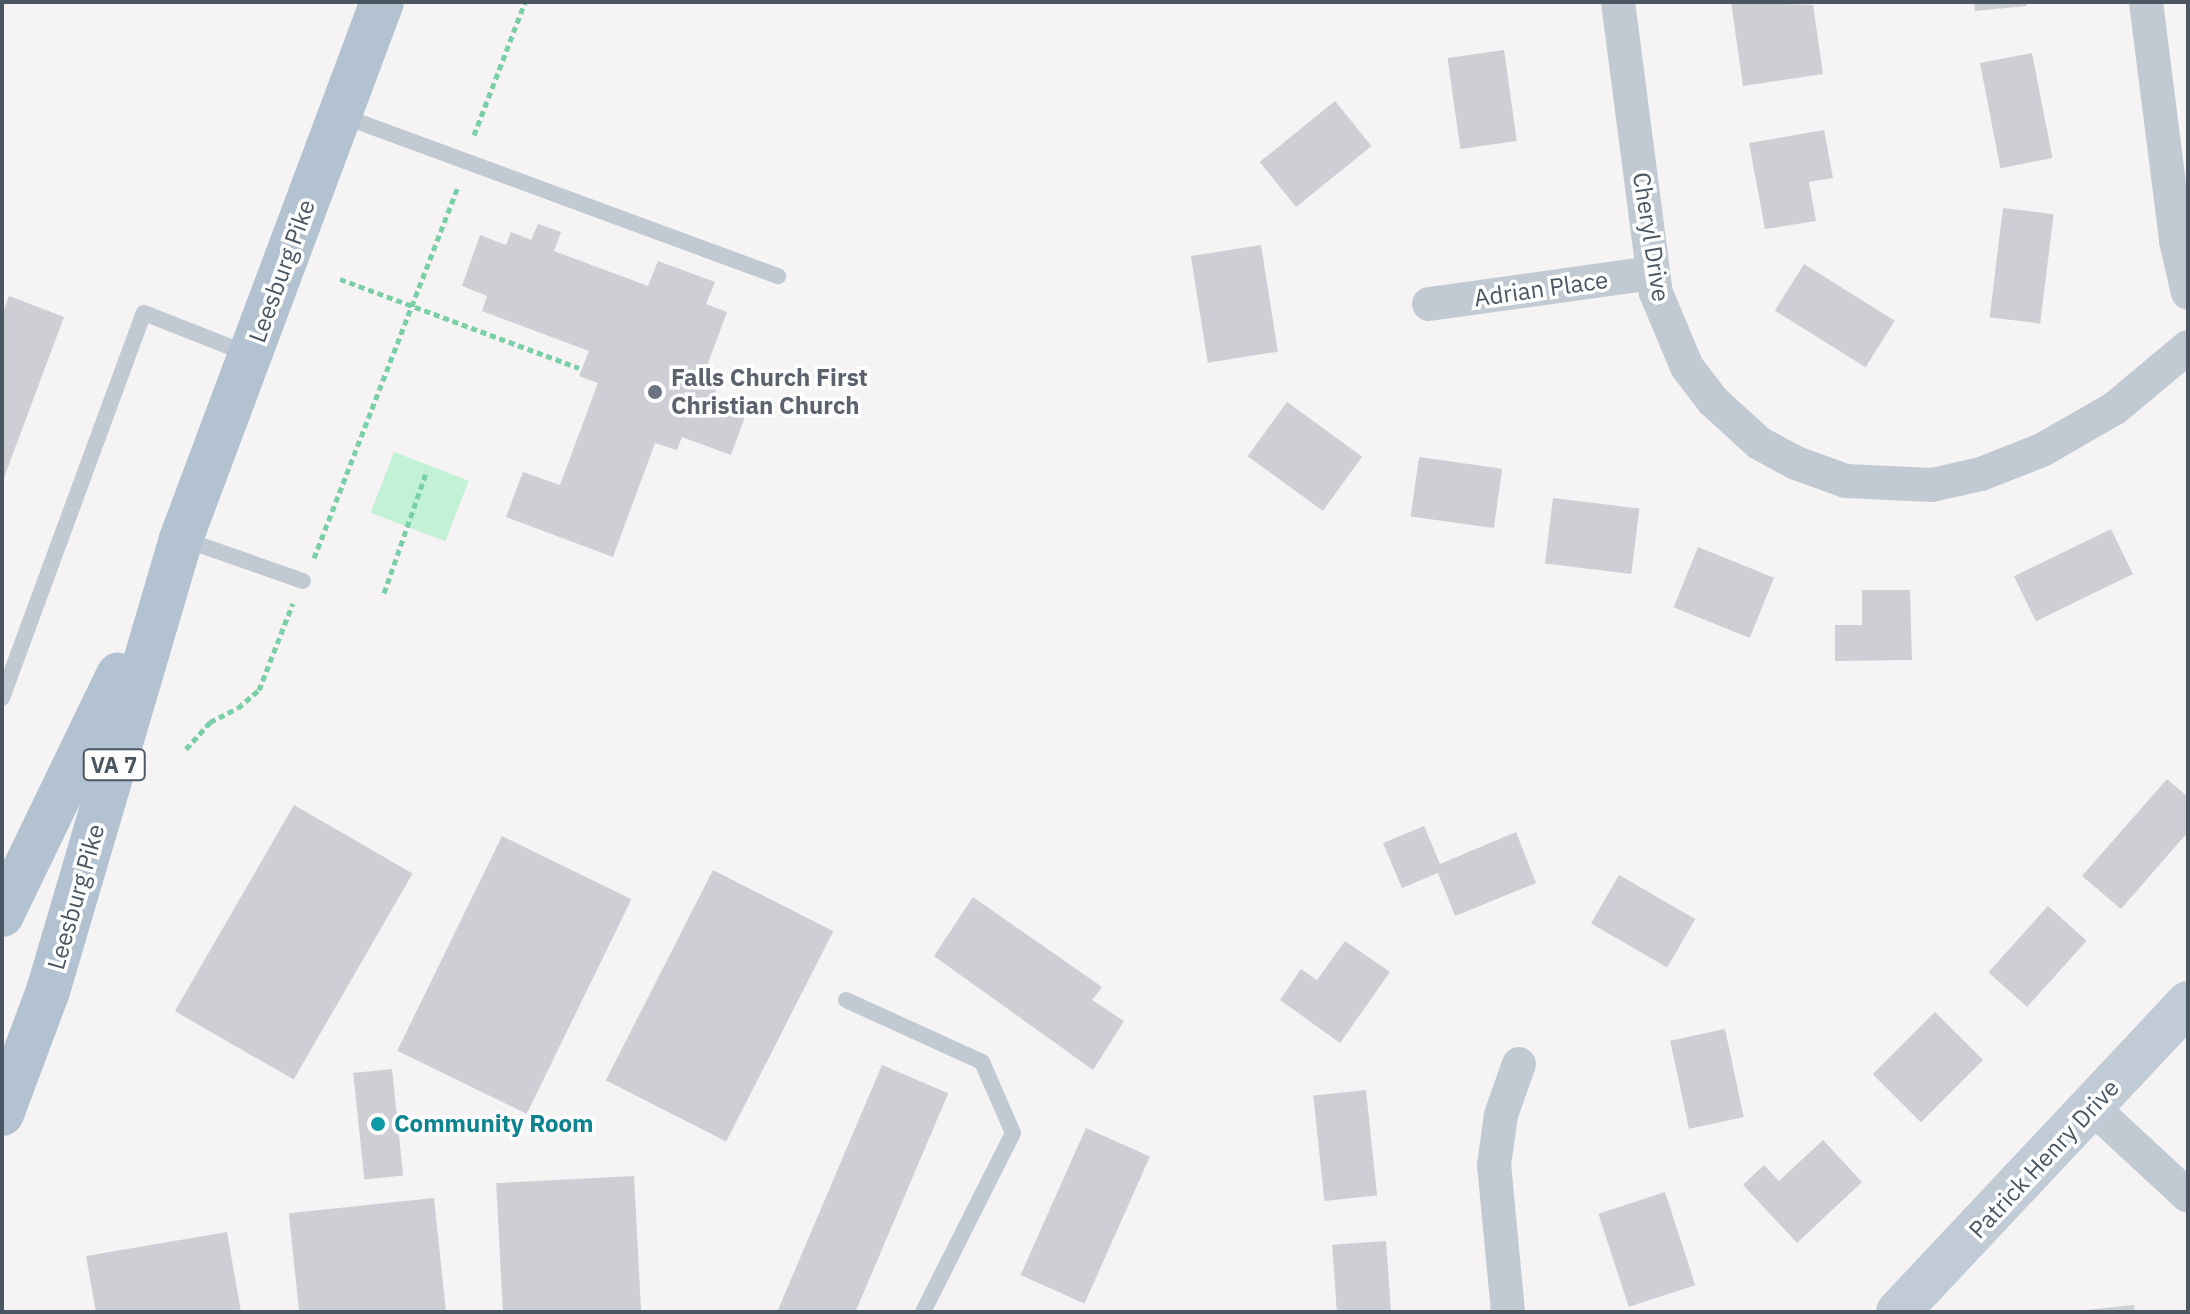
<!DOCTYPE html>
<html>
<head>
<meta charset="utf-8">
<style>
  body { margin:0 }
  #map { position:relative; width:2190px; height:1314px; overflow:hidden; background:#f5f3f3; font-family:"IBM Plex Sans",sans-serif }
  div>[style] { position:absolute }
  .green>* { inset:0; background:#c3f1d5; transform-origin:0 0 }
  .building>* { inset:0; background:#cdcfd5; transform-origin:0 0 }
  .path>* { height:5px; margin-top:-2.5px; transform-origin:0; background:repeating-linear-gradient(90deg,#7ad0a6 0 6px,transparent 0 10px) }
  .lane>* { height:16px; margin:-8px; padding:0 8px; transform-origin:8px; border-radius:8px; background:#c1cad2 }
  .street>* { height:34px; margin:-17px; padding:0 17px; transform-origin:17px; border-radius:17px; background:#c1cad2 }
  .secondary>* { height:44px; margin:-22px; padding:0 22px; transform-origin:22px; border-radius:22px; background:#c1cbd6 }
  .primary>* { height:44px; margin:-22px; padding:0 22px; transform-origin:22px; border-radius:22px; background:#b3c2d1 }
  .dots>* { width:22px; height:22px; translate:-50% -50%; box-sizing:border-box; border:4px solid #fff; border-radius:50% }
  span { translate:-50% -50%; white-space:nowrap; text-align:center; line-height:1.15; -webkit-text-stroke:7px #fff; paint-order:stroke }
  .shield-label span { padding:2px 6px; background:#fff; border:2px solid; border-radius:6px; -webkit-text-stroke-width:0 }
  .shield-label { font-size:22px; color:#4a5661; font-weight:700 }
  .street-label { font-size:24px; color:#4a5661 }
  .worship-label { font-size:24px; color:#5b616d; font-weight:700 }
  .left { translate:0 -50%; text-align:left }
  .culture-label { font-size:24px; color:#0d838f; font-weight:700 }
  .frame { position:absolute; inset:0; border:4px solid #4a5661; pointer-events:none }
</style>
</head>
<body>
<div id="map">
  <div class="green">
    <i style="left:394px;top:452px;width:80px;height:65px;rotate:21deg"></i>
  </div>
  <div class="building">
    <i style="clip-path:polygon(1731px 2px,1813px 5px,1823px 74px,1743px 86px)"></i>
    <i style="clip-path:polygon(1974px 2px,2026px 2px,2027px 6px,1975px 11px)"></i>
    <i style="left:1504px;top:50px;width:92px;height:57px;rotate:82deg"></i>
    <i style="left:2032px;top:53px;width:107px;height:53px;rotate:79deg"></i>
    <i style="left:1335px;top:101px;width:58px;height:97px;rotate:51deg"></i>
    <i style="clip-path:polygon(1824px 130px,1833px 178px,1809px 182px,1816px 221px,1765px 229px,1749px 143px)"></i>
    <i style="left:2003px;top:208px;width:51px;height:110px;rotate:7deg"></i>
    <i style="clip-path:polygon(538px 224px,561px 232px,554px 251px,648px 286px,658px 261px,715px 282px,706px 304px,727px 312px,704px 374px,720px 380px,712px 401px,746px 414px,731px 455px,682px 437px,677px 450px,655px 443px,613px 557px,506px 517px,523px 472px,560px 485px,598px 383px,579px 376px,589px 351px,482px 311px,487px 296px,462px 286px,480px 235px,506px 245px,511px 232px,531px 240px)"></i>
    <i style="left:1261px;top:245px;width:108px;height:71px;rotate:81deg"></i>
    <i style="left:1804px;top:264px;width:107px;height:55px;rotate:32deg"></i>
    <i style="clip-path:polygon(9px 296px,64px 317px,2px 483px,2px 315px)"></i>
    <i style="left:1287px;top:402px;width:93px;height:67px;rotate:36deg"></i>
    <i style="left:1419px;top:457px;width:84px;height:60px;rotate:8deg"></i>
    <i style="left:1553px;top:498px;width:87px;height:66px;rotate:7deg"></i>
    <i style="left:2111px;top:529px;width:50px;height:108px;rotate:64deg"></i>
    <i style="left:1698px;top:547px;width:82px;height:65px;rotate:22deg"></i>
    <i style="clip-path:polygon(1862px 590px,1910px 590px,1912px 660px,1835px 661px,1835px 625px,1862px 625px)"></i>
    <i style="clip-path:polygon(2167px 779px,2188px 797px,2188px 832px,2121px 909px,2082px 876px)"></i>
    <i style="left:294px;top:805px;width:137px;height:238px;rotate:30deg"></i>
    <i style="clip-path:polygon(1424px 826px,1440px 864px,1516px 832px,1536px 883px,1455px 916px,1438px 873px,1402px 888px,1383px 843px)"></i>
    <i style="left:502px;top:836px;width:144px;height:239px;rotate:26deg"></i>
    <i style="left:713px;top:870px;width:135px;height:236px;rotate:27deg"></i>
    <i style="left:1619px;top:875px;width:88px;height:56px;rotate:30deg"></i>
    <i style="clip-path:polygon(973px 897px,1102px 987px,1092px 1000px,1124px 1021px,1093px 1070px,934px 956px)"></i>
    <i style="left:2048px;top:906px;width:52px;height:89px;rotate:42deg"></i>
    <i style="clip-path:polygon(1345px 941px,1390px 972px,1340px 1043px,1280px 1000px,1301px 969px,1317px 980px)"></i>
    <i style="left:1935px;top:1012px;width:68px;height:88px;rotate:45deg"></i>
    <i style="left:1725px;top:1029px;width:90px;height:56px;rotate:78deg"></i>
    <i style="left:882px;top:1065px;width:72px;height:268px;rotate:23deg"></i>
    <i style="left:392px;top:1069px;width:107px;height:39px;rotate:84deg"></i>
    <i style="left:1366px;top:1090px;width:106px;height:53px;rotate:84deg"></i>
    <i style="left:1086px;top:1128px;width:70px;height:161px;rotate:24deg"></i>
    <i style="clip-path:polygon(1823px 1140px,1862px 1182px,1797px 1243px,1743px 1185px,1764px 1165px,1779px 1181px)"></i>
    <i style="left:634px;top:1176px;width:136px;height:138px;rotate:87deg"></i>
    <i style="left:1665px;top:1192px;width:98px;height:70px;rotate:72deg"></i>
    <i style="left:434px;top:1198px;width:115px;height:146px;rotate:84deg"></i>
    <i style="clip-path:polygon(227px 1232px,241px 1312px,96px 1312px,86px 1256px)"></i>
    <i style="left:1386px;top:1241px;width:71px;height:54px;rotate:86deg"></i>
    <i style="clip-path:polygon(2134px 1305px,2135px 1312px,2086px 1312px,2086px 1310px)"></i>
  </div>
  <div class="path">
    <i style="left:474px;top:135px;width:142px;rotate:-69deg"></i>
    <i style="left:340px;top:279px;width:255px;rotate:20.4deg"></i>
    <i style="left:314px;top:558px;width:398px;rotate:-68.8deg"></i>
    <i style="left:384px;top:593px;width:130px;rotate:-70.7deg"></i>
    <i style="left:186px;top:749px;width:36px;rotate:-48deg"></i>
    <i style="left:210px;top:722px;width:31px;rotate:-27deg"></i>
    <i style="left:238px;top:708px;width:28px;rotate:-41deg"></i>
    <i style="left:259px;top:690px;width:93px;rotate:-68.7deg"></i>
  </div>
  <div class="lane">
    <i style="left:340px;top:115px;width:467px;rotate:20.2deg"></i>
    <i style="left:183px;top:539px;width:127px;rotate:19.3deg"></i>
    <i style="left:2px;top:698px;width:410px;rotate:-69.8deg"></i>
    <i style="left:144px;top:313px;width:112px;rotate:21.5deg"></i>
    <i style="left:846px;top:1000px;width:149px;rotate:24.5deg"></i>
    <i style="left:982px;top:1062px;width:77px;rotate:66.4deg"></i>
    <i style="left:1013px;top:1133px;width:200px;rotate:116.7deg"></i>
  </div>
  <div class="street">
    <i style="left:1618px;top:2px;width:293px;rotate:82.6deg"></i>
    <i style="left:1656px;top:293px;width:80px;rotate:67.3deg"></i>
    <i style="left:1687px;top:367px;width:43px;rotate:52.6deg"></i>
    <i style="left:1713px;top:401px;width:62px;rotate:42.4deg"></i>
    <i style="left:1759px;top:443px;width:42px;rotate:28.4deg"></i>
    <i style="left:1796px;top:463px;width:53px;rotate:19.8deg"></i>
    <i style="left:1846px;top:481px;width:86px;rotate:2.7deg"></i>
    <i style="left:1932px;top:485px;width:50px;rotate:-12.7deg"></i>
    <i style="left:1981px;top:474px;width:66px;rotate:-21.5deg"></i>
    <i style="left:2042px;top:450px;width:84px;rotate:-29.9deg"></i>
    <i style="left:2115px;top:408px;width:95px;rotate:-39.9deg"></i>
    <i style="left:2146px;top:2px;width:241px;rotate:82.8deg"></i>
    <i style="left:2176px;top:241px;width:53px;rotate:77deg"></i>
    <i style="left:1429px;top:304px;width:226px;rotate:-7.9deg"></i>
    <i style="left:2093px;top:1108px;width:129px;rotate:42.8deg"></i>
    <i style="left:1508px;top:1312px;width:148px;rotate:-95.4deg"></i>
    <i style="left:1494px;top:1165px;width:50px;rotate:-82deg"></i>
    <i style="left:1501px;top:1115px;width:54px;rotate:-70.6deg"></i>
  </div>
  <div class="secondary">
    <i style="left:1898px;top:1312px;width:424px;rotate:-46.8deg"></i>
  </div>
  <div class="primary">
    <i style="left:2px;top:915px;width:267px;rotate:-64.2deg"></i>
    <i style="left:2px;top:1114px;width:131px;rotate:-69.5deg"></i>
    <i style="left:48px;top:991px;width:471px;rotate:-73.6deg"></i>
    <i style="left:181px;top:539px;width:573px;rotate:-69.48deg"></i>
  </div>
  <div class="dots">
    <i style="left:655px;top:392px;background:#6b7280"></i>
    <i style="left:378px;top:1124px;background:#0f9aa8"></i>
  </div>
  <div class="shield-label">
    <span style="left:114px;top:765px">VA 7</span>
  </div>
  <div class="street-label">
    <span style="left:1651px;top:237px;rotate:81deg">Cheryl Drive</span>
    <span style="left:282px;top:271px;rotate:-70deg">Leesburg Pike</span>
    <span style="left:1541px;top:289px;rotate:-8deg">Adrian Place</span>
    <span style="left:76px;top:897px;rotate:-74deg">Leesburg Pike</span>
    <span style="left:2044px;top:1159px;rotate:-47deg">Patrick Henry Drive</span>
  </div>
  <div class="worship-label">
    <span class="left" style="left:671px;top:392px">Falls Church First<br>Christian Church</span>
  </div>
  <div class="culture-label">
    <span class="left" style="left:394px;top:1124px">Community Room</span>
  </div>
  <div class="frame"></div>
</div>
</body>
</html>
